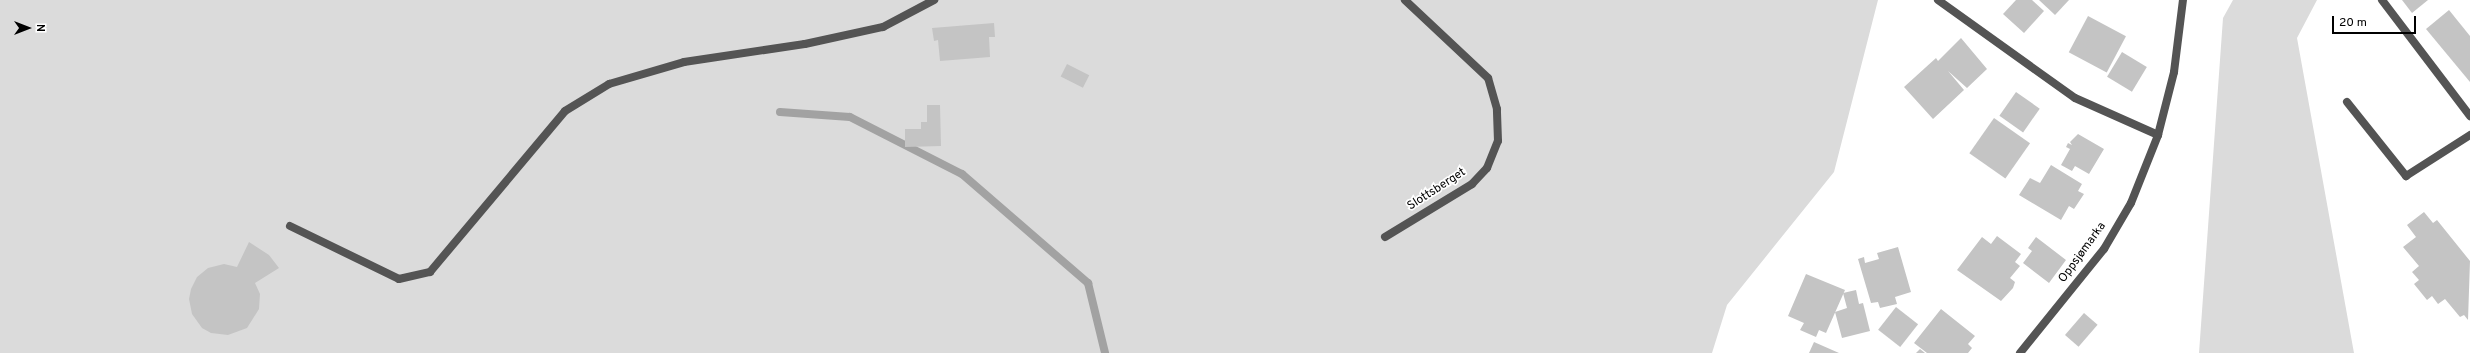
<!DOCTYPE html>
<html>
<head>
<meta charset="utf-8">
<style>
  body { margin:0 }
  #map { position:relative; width:2470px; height:353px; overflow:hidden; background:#fff; font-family:Overpass,sans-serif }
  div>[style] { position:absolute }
  .green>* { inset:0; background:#dbdbdb }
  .stream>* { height:8px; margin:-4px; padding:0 4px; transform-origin:4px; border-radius:4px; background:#a2a2a2 }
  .building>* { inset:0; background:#c4c4c4; transform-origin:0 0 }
  .service>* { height:8px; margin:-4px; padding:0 4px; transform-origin:4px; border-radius:4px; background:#545454 }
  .minor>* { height:8px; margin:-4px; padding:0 4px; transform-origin:4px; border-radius:4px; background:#545454 }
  span { translate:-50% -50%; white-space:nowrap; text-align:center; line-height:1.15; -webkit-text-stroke:3.5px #fff; paint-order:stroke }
  .street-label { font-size:12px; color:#000 }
  .north { position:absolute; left:8px; top:8px; width:40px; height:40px; -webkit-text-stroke:3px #fff; paint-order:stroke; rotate:90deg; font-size:11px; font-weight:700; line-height:16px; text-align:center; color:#000 }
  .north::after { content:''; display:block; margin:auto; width:14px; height:18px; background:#000; clip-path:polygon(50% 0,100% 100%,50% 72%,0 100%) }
  .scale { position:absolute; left:2332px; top:16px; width:84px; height:18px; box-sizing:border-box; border:2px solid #000; border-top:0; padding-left:5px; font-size:12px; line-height:14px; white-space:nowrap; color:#000; -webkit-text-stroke:3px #fff; paint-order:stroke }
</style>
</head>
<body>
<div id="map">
  <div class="green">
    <i style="clip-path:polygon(0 0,1878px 0,1834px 172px,1727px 305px,1712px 353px,0 353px)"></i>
    <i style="clip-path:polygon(2233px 0,2317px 0,2297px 38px,2354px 353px,2199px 353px,2223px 18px)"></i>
  </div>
  <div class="stream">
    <i style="left:780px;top:112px;width:70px;rotate:4.1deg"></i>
    <i style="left:850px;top:117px;width:126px;rotate:27deg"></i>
    <i style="left:962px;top:174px;width:167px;rotate:40.9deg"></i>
    <i style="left:1088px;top:283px;width:72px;rotate:76.3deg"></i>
  </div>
  <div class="building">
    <i style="clip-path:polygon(2016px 0,2032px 0,2044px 11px,2024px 33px,2003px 14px)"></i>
    <i style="clip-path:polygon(2039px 0,2069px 0,2055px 15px)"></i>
    <i style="clip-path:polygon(2402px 0,2428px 0,2412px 13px)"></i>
    <i style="clip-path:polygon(2449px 10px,2470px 36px,2470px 82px,2426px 29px)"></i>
    <i style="left:2088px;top:16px;width:43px;height:41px;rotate:28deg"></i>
    <i style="clip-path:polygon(994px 23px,995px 37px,989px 37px,990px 57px,940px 61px,938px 40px,934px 41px,932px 28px)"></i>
    <i style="clip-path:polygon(1961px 38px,1987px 69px,1967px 88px,1948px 71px,1964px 90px,1933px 119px,1904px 87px,1936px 58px,1938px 61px)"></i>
    <i style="left:2122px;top:52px;width:29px;height:29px;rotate:31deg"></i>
    <i style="left:1067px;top:64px;width:25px;height:14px;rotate:27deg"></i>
    <i style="left:2016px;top:92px;width:29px;height:29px;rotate:35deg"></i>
    <i style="clip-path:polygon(927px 105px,940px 105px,941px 146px,905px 147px,905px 129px,921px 129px,921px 122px,927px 122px)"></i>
    <i style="left:1994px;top:118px;width:44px;height:43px;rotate:35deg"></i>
    <i style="clip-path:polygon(2078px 134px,2104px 149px,2089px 174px,2075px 166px,2072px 171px,2061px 165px,2070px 149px,2066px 147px,2068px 143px,2072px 145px,2070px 142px)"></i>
    <i style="clip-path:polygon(2051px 165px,2082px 184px,2078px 191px,2084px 194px,2074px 209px,2069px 206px,2061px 220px,2019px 195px,2030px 178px,2040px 183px)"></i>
    <i style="clip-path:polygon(2424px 212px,2433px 223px,2437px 220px,2470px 261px,2468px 320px,2464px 315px,2460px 317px,2445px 299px,2438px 304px,2432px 296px,2427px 300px,2414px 284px,2419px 280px,2412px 272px,2419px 266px,2403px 247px,2416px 237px,2407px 225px)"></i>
    <i style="clip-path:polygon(1997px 236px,2021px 254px,2015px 262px,2020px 266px,2010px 278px,2015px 282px,2013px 288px,2001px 301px,1957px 270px,1982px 237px,1991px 244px)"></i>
    <i style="clip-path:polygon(2036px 237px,2066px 260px,2049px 283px,2023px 263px,2032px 251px,2028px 248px)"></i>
    <i style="clip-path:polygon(249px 242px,269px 255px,279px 268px,255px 283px,260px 294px,259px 309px,247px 328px,228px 335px,211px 333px,202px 328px,192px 314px,189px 299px,191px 289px,197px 277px,208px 268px,224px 264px,237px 267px)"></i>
    <i style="clip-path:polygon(1898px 247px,1911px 292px,1895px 297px,1897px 304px,1880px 308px,1878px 302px,1871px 303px,1858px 259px,1864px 257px,1865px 263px,1879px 259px,1877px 253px)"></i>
    <i style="clip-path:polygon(1806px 274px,1845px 290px,1826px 333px,1819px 330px,1816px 337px,1800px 330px,1804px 323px,1788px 316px)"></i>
    <i style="clip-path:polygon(1856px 290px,1859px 304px,1863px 303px,1870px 331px,1842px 338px,1835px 312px,1847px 308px,1843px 293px)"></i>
    <i style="left:1896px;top:307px;width:28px;height:29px;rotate:38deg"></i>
    <i style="clip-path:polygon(1941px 309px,1975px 336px,1968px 344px,1972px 348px,1968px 353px,1927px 353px,1914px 343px)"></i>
    <i style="left:2084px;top:313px;width:18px;height:29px;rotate:41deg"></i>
    <i style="clip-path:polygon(1814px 342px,1839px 353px,1809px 353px)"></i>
    <i style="clip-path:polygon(1920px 349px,1925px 353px,1916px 353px)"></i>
  </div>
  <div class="service">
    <i style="left:1938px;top:0;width:168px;rotate:35.6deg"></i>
    <i style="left:2075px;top:98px;width:91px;rotate:24deg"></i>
    <i style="left:2347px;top:102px;width:95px;rotate:51.4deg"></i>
    <i style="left:2406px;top:176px;width:76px;rotate:-32.6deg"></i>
    <i style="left:290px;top:226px;width:121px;rotate:25.9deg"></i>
    <i style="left:399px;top:279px;width:32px;rotate:-13deg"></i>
    <i style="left:430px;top:272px;width:210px;rotate:-50deg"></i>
    <i style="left:565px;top:111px;width:52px;rotate:-31.5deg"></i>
    <i style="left:609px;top:84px;width:78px;rotate:-16.3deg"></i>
    <i style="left:684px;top:62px;width:122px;rotate:-8.5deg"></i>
    <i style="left:1385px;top:237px;width:102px;rotate:-31.3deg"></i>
    <i style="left:1472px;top:184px;width:22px;rotate:-47deg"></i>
    <i style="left:1487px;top:168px;width:29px;rotate:-68deg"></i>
    <i style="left:1498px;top:141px;width:32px;rotate:-92deg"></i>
    <i style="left:1497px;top:109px;width:32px;rotate:-106deg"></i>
    <i style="left:1488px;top:78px;width:114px;rotate:-136.8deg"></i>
  </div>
  <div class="minor">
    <i style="left:2382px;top:0;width:146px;rotate:52.8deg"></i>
    <i style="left:805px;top:44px;width:80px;rotate:-12.3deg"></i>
    <i style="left:883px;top:27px;width:58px;rotate:-27.9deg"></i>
    <i style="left:2020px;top:353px;width:134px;rotate:-51.1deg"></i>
    <i style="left:2104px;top:249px;width:53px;rotate:-59.6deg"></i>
    <i style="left:2131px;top:203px;width:73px;rotate:-68.3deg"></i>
    <i style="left:2158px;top:135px;width:65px;rotate:-75.7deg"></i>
    <i style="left:2174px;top:72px;width:73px;rotate:-82.9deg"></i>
  </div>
  <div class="street-label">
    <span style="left:1437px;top:190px;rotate:-33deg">Slottsberget</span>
    <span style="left:2083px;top:253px;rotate:-54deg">Oppsjømarka</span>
  </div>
  <div class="north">N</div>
  <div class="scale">20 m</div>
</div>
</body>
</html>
